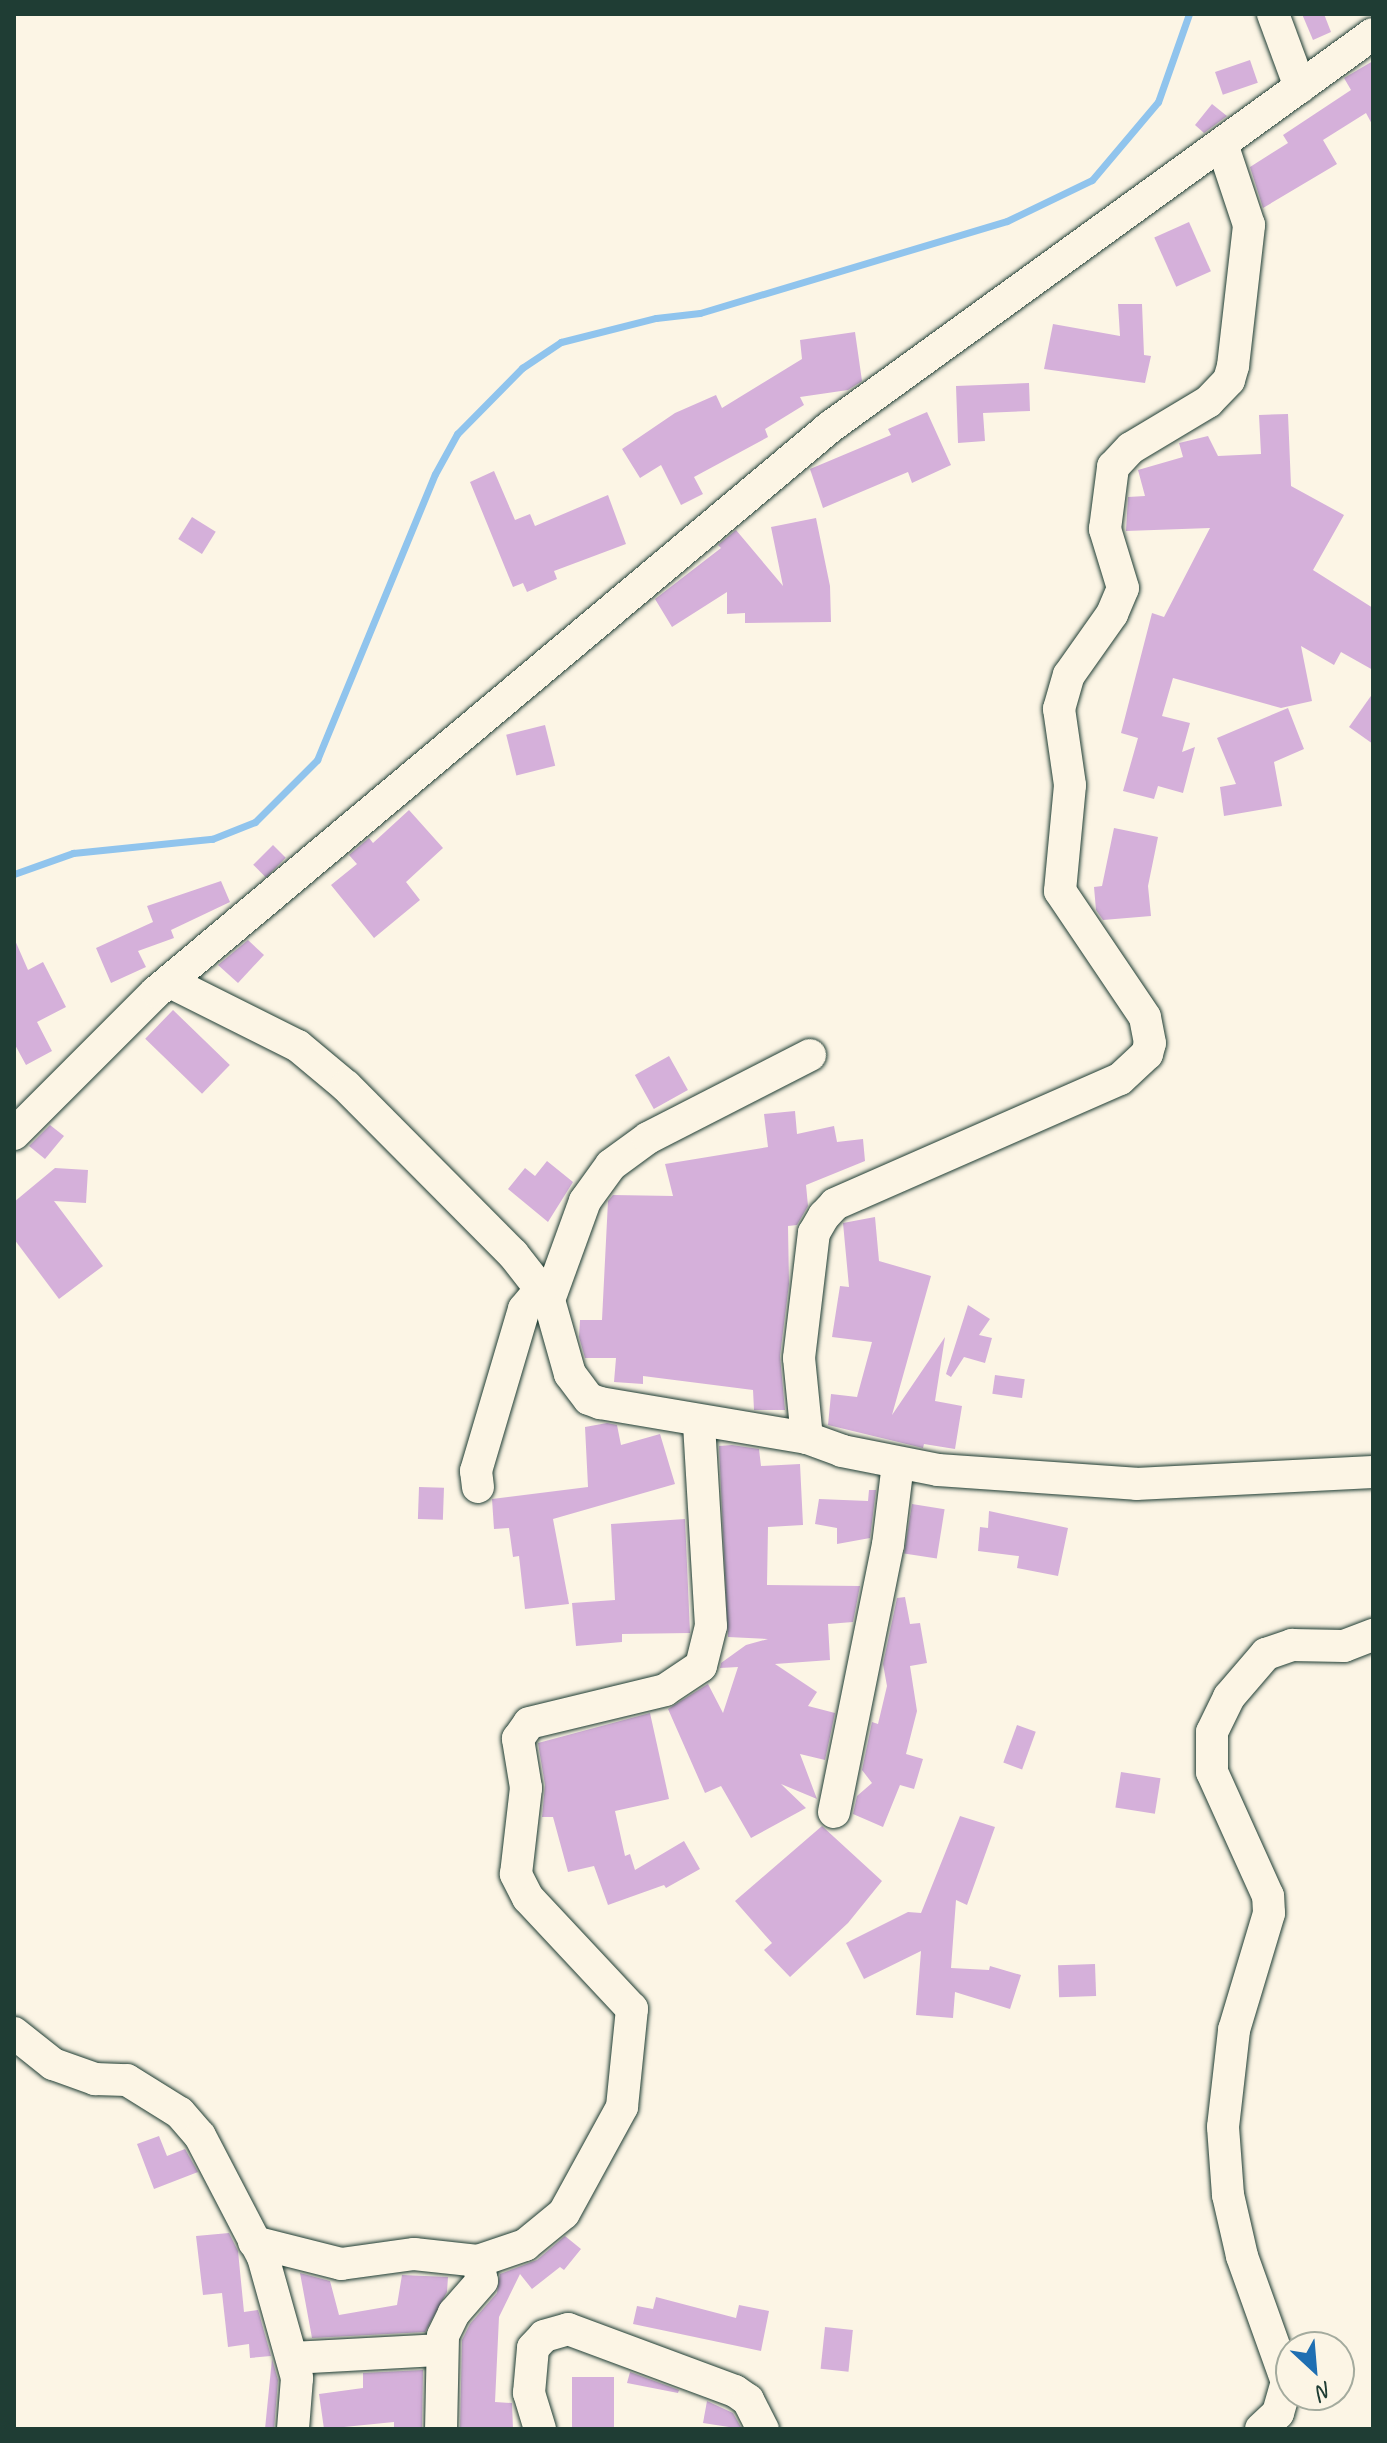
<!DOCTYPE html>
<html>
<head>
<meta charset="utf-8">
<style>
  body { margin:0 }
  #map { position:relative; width:1387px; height:2443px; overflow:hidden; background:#fcf5e5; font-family:Caveat,sans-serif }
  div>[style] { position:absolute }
  .stream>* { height:7px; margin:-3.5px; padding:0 3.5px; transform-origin:3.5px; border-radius:3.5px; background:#90c4ed }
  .building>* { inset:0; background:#d5b0da; transform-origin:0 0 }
  .roads { filter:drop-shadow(0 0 2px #1f3d34) drop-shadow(0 0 2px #1f3d34) }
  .minor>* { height:32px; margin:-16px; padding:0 16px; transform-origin:16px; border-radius:16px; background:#fcf5e5 }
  span { translate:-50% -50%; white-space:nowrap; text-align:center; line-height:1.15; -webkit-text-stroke:6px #fcf5e5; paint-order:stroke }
  .frame { position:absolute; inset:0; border:16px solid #1f3d34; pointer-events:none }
  .north { position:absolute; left:1275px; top:2331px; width:80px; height:80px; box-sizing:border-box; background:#fcf5e5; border:2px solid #a4ab9e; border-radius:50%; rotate:154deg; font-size:22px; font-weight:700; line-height:32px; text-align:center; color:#1f3d34 }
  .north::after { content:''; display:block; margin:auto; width:28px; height:36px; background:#1f6fb2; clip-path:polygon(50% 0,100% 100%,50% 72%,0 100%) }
</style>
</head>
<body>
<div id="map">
  <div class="stream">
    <i style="left:14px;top:874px;width:63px;rotate:-19.6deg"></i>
    <i style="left:73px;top:853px;width:140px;rotate:-5.8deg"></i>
    <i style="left:212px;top:839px;width:46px;rotate:-21.6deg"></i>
    <i style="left:255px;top:822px;width:88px;rotate:-45deg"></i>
    <i style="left:317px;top:760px;width:309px;rotate:-67.6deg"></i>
    <i style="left:435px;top:474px;width:46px;rotate:-61.2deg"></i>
    <i style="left:457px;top:434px;width:93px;rotate:-45.4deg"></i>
    <i style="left:522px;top:368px;width:47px;rotate:-33.7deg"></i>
    <i style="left:561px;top:342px;width:98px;rotate:-14.2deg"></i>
    <i style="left:656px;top:318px;width:44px;rotate:-6.5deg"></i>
    <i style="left:700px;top:313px;width:320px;rotate:-16.7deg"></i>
    <i style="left:1007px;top:221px;width:94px;rotate:-25.8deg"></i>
    <i style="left:1092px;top:180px;width:102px;rotate:-49.8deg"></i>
    <i style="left:1158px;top:102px;width:93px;rotate:-70.6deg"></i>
  </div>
  <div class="building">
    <i style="clip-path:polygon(1302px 14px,1324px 14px,1331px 32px,1313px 40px)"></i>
    <i style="left:1250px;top:60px;width:24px;height:37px;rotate:71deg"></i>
    <i style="clip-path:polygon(1373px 61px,1373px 126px,1366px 113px,1323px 140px,1337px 164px,1263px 208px,1250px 167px,1288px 143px,1283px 135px,1351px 90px,1344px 78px)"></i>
    <i style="clip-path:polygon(1212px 104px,1227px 116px,1204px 133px,1195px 125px)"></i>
    <i style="left:1189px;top:222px;width:54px;height:38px;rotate:66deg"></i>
    <i style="clip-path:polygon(1118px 304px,1142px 304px,1144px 355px,1151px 356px,1145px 383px,1044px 369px,1053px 324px,1120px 336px)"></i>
    <i style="clip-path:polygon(855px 332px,862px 381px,848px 390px,800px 397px,804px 405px,765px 429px,768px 437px,694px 477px,703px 494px,681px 505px,661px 465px,640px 478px,622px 449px,675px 413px,716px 395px,722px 408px,802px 359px,800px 340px)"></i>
    <i style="clip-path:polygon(1029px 383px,1030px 411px,983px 413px,985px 441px,958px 443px,956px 386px)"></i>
    <i style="clip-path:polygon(927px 412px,951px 465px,912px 483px,908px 472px,823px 508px,810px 469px,891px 435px,888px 429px)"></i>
    <i style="clip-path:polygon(1288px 414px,1291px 486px,1344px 515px,1313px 570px,1373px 608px,1373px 670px,1341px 652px,1334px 665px,1301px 646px,1312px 701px,1281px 708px,1173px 678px,1162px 716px,1190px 723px,1182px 752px,1195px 747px,1183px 793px,1158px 786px,1154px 799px,1123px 791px,1138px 738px,1121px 733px,1152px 613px,1164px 617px,1210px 528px,1126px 531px,1128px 497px,1145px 496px,1138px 470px,1183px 457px,1179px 443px,1208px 436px,1218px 456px,1261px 454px,1259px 415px)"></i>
    <i style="clip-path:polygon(494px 471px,515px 520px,530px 514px,535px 526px,608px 495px,626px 544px,554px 571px,557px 579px,527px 592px,523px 583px,513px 587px,470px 482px)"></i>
    <i style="left:192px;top:517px;width:28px;height:26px;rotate:32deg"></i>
    <i style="clip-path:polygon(816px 518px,830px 586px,831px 622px,745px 623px,745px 613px,727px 614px,727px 592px,672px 627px,655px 599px,721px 548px,718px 545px,736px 530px,783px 586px,771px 527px)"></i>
    <i style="clip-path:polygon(1373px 693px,1373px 744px,1349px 727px)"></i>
    <i style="clip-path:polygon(1288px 708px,1304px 749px,1274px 762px,1282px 806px,1224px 816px,1220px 787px,1236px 784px,1217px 738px)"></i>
    <i style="left:545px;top:725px;width:42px;height:40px;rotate:76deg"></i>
    <i style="clip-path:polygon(409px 810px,443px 848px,406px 882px,420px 900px,374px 938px,331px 885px,357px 864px,349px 855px,369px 838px,373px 843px)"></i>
    <i style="clip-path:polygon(1114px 828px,1158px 837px,1148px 886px,1151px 916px,1103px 920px,1096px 910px,1094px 887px,1102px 886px)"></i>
    <i style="left:273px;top:845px;width:18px;height:28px;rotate:45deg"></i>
    <i style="clip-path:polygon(221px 881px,230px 902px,171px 930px,174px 938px,138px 951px,146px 967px,111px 983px,96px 948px,153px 922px,147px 906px)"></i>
    <i style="clip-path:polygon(14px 938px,28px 970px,43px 962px,66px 1007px,37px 1022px,52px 1051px,26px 1065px,14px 1043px)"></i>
    <i style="clip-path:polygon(248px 940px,264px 955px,238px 983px,218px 965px)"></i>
    <i style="left:173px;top:1010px;width:79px;height:40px;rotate:44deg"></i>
    <i style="left:669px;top:1056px;width:39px;height:39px;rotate:61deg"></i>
    <i style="clip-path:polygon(795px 1111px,797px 1134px,834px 1126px,837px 1142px,863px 1139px,865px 1161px,806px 1185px,808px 1206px,797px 1225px,788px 1226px,789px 1284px,780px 1356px,785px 1410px,754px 1410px,753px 1390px,643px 1376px,643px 1384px,614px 1382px,616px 1358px,585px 1358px,579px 1337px,580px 1320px,602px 1320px,608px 1201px,613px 1195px,673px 1196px,665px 1164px,768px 1147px,764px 1114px)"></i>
    <i style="clip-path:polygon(50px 1125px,64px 1136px,45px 1159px,29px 1146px)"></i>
    <i style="clip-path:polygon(547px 1161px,573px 1182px,548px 1222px,508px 1189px,525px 1168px,535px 1176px)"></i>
    <i style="clip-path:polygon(55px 1168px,88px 1170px,86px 1203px,54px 1201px,103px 1266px,59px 1299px,14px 1239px,14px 1202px)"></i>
    <i style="clip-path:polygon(875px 1217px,879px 1261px,931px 1276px,892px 1415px,945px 1337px,935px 1401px,962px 1406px,955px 1449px,924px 1444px,923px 1448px,828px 1425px,831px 1394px,857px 1397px,872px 1342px,832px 1337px,840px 1286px,849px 1287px,843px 1223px)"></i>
    <i style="clip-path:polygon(968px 1305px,990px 1319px,979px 1335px,992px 1338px,985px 1363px,964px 1357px,951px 1377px,946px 1374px)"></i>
    <i style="left:995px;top:1375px;width:30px;height:19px;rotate:8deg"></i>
    <i style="clip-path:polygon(607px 1423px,617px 1425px,621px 1445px,660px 1434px,675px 1484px,553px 1519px,569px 1604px,525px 1609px,519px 1556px,513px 1557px,509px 1528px,494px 1529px,492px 1499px,588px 1487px,585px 1427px)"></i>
    <i style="clip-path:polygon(732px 1445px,759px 1449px,761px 1466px,800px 1464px,803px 1525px,768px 1527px,767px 1585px,860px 1586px,853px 1622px,828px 1624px,830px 1660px,775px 1664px,817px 1692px,808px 1706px,835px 1713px,825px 1760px,800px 1754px,817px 1799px,781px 1784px,806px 1808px,751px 1838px,721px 1786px,705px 1793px,668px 1709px,708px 1684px,723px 1713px,738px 1667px,720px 1668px,721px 1663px,746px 1645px,768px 1639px,728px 1637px,719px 1446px)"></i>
    <i style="left:419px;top:1487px;width:25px;height:32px;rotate:2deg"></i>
    <i style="clip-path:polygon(869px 1490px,876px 1490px,870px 1538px,837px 1544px,837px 1528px,815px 1524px,819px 1499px,868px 1501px)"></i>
    <i style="left:912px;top:1504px;width:33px;height:50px;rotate:9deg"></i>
    <i style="clip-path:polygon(989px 1511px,1068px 1528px,1058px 1576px,1017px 1568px,1019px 1556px,978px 1551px,980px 1527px,988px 1528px)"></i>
    <i style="clip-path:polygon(685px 1519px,690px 1633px,622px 1634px,622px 1642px,576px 1646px,572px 1603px,615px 1600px,611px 1524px)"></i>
    <i style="clip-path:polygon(905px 1597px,910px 1624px,920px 1623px,927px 1663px,910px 1666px,917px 1711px,906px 1754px,923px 1759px,914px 1789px,900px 1785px,883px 1827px,853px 1814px,857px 1796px,872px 1783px,862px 1770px,872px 1722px,878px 1724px,887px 1686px,883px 1664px,897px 1598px)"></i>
    <i style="clip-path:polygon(650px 1713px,669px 1799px,615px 1811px,625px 1856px,630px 1854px,635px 1870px,684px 1841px,700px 1869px,666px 1888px,664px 1885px,608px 1905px,594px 1866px,568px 1872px,553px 1817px,542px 1817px,545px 1785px,538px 1743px)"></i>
    <i style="left:1017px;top:1725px;width:20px;height:40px;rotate:20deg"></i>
    <i style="left:1121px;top:1772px;width:40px;height:36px;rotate:9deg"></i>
    <i style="clip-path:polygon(960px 1816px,995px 1827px,967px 1905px,956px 1900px,951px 1968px,989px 1970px,990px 1966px,1021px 1975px,1010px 2009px,955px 1992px,953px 2018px,916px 2015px,921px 1951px,864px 1979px,846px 1943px,908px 1912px,921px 1913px)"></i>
    <i style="clip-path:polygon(822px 1826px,882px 1881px,848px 1923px,790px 1977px,764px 1950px,772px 1943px,735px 1901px)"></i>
    <i style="left:1095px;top:1964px;width:32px;height:37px;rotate:88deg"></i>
    <i style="clip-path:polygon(159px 2136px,167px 2156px,185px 2149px,198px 2172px,154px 2189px,137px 2144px)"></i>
    <i style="clip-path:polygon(229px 2233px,238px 2251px,244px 2312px,258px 2310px,271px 2356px,250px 2358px,249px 2344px,228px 2347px,222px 2293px,203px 2295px,196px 2236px)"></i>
    <i style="clip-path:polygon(565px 2236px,581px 2249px,564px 2270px,560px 2267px,532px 2289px,520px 2274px,499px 2317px,495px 2402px,512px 2403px,513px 2429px,460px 2429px,462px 2340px,470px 2324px,497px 2293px,500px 2274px,537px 2260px)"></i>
    <i style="clip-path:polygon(300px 2273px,330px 2281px,339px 2315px,397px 2305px,402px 2275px,448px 2277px,447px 2292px,425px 2332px,312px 2338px)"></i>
    <i style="clip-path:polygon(656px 2297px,736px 2318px,739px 2305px,769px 2311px,761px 2351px,633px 2324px,637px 2306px,653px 2309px)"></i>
    <i style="left:825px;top:2327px;width:28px;height:42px;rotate:6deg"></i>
    <i style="clip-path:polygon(272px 2359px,278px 2380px,274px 2429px,265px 2429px)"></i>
    <i style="clip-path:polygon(423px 2370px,422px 2429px,394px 2429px,394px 2422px,324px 2429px,319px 2394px,363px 2388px,363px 2373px)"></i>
    <i style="clip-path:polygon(630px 2372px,679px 2390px,678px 2393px,627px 2383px)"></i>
    <i style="left:572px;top:2377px;width:42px;height:52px"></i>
    <i style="clip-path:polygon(707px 2401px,733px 2413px,742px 2429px,703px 2423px)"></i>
  </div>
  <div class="roads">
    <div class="minor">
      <i style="left:1273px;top:14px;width:78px;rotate:69.7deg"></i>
      <i style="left:170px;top:982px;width:143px;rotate:26.6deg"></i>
      <i style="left:298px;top:1046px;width:62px;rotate:39.8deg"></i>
      <i style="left:346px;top:1086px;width:237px;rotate:45.2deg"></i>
      <i style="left:513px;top:1254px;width:58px;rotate:52deg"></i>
      <i style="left:549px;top:1300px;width:77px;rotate:74.2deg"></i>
      <i style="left:570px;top:1374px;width:31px;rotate:53deg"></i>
      <i style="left:589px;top:1399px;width:12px;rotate:20deg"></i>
      <i style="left:600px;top:1403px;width:210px;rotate:9.6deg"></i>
      <i style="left:807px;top:1438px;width:37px;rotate:20deg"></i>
      <i style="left:842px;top:1451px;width:98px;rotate:11.2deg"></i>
      <i style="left:938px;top:1470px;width:198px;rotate:4deg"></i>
      <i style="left:1136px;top:1484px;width:237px;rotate:-2.9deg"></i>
      <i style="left:14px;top:1134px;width:201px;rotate:-45deg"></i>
      <i style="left:156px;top:992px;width:879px;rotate:-39.97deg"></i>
      <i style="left:830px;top:427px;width:670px;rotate:-35.9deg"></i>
      <i style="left:549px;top:1300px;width:105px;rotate:-70deg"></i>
      <i style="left:585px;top:1201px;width:44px;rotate:-54.2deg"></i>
      <i style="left:611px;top:1165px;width:46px;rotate:-36.1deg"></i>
      <i style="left:648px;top:1138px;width:182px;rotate:-27.1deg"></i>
      <i style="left:807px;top:1438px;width:80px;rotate:-95.7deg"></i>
      <i style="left:799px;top:1358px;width:126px;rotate:-83.2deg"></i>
      <i style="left:814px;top:1233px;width:20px;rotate:-60deg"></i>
      <i style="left:824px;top:1216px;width:16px;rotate:-47deg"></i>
      <i style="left:835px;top:1204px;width:311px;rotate:-23.7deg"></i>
      <i style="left:1120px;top:1079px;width:37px;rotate:-43deg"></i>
      <i style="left:1147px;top:1054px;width:11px;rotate:-75deg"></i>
      <i style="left:1150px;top:1043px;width:26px;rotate:-101deg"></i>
      <i style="left:1145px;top:1017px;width:152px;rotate:-124deg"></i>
      <i style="left:1060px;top:891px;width:106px;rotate:-84.6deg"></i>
      <i style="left:1070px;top:785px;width:77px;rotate:-98.2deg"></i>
      <i style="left:1059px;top:709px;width:35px;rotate:-74deg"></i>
      <i style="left:1069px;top:675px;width:75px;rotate:-54.8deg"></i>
      <i style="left:1112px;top:614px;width:28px;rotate:-67deg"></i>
      <i style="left:1123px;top:588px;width:62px;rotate:-107deg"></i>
      <i style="left:1105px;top:529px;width:63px;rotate:-82.6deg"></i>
      <i style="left:1113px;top:467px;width:26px;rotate:-47deg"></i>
      <i style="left:1131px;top:448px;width:90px;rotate:-30.9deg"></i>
      <i style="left:1208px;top:402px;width:30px;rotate:-46deg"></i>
      <i style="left:1229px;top:380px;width:15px;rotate:-74deg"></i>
      <i style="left:1233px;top:366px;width:142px;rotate:-83.5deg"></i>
      <i style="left:1249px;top:225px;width:85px;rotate:-108.4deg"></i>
      <i style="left:478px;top:1487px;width:16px;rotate:-97deg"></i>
      <i style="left:476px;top:1471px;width:169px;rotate:-73.5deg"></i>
      <i style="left:524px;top:1309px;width:26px;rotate:-50deg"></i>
      <i style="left:834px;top:1812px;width:272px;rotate:-78.6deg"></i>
      <i style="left:888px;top:1545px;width:82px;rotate:-83deg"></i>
      <i style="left:14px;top:2033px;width:50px;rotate:38.5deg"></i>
      <i style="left:53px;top:2064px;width:45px;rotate:19.7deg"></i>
      <i style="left:95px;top:2079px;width:32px;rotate:2deg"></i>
      <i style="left:127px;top:2080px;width:62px;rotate:31.9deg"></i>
      <i style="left:180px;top:2113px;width:30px;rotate:49deg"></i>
      <i style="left:200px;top:2136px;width:136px;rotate:62.5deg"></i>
      <i style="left:263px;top:2257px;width:126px;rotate:74.3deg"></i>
      <i style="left:297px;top:2378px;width:51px;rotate:94.5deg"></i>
      <i style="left:254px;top:2242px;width:90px;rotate:14.2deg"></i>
      <i style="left:341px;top:2264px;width:74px;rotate:-7.8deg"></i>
      <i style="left:414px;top:2254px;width:64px;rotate:6.2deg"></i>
      <i style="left:478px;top:2261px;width:20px;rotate:79deg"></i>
      <i style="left:482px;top:2281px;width:43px;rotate:131.2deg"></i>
      <i style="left:454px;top:2313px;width:25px;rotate:116deg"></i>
      <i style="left:443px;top:2336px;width:93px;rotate:91.2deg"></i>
      <i style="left:478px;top:2261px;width:50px;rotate:-18.8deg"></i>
      <i style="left:525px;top:2245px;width:50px;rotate:-39.4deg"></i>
      <i style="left:564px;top:2213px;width:121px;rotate:-61.3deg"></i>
      <i style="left:622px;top:2107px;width:99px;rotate:-84.2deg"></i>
      <i style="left:632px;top:2009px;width:152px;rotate:-133.1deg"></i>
      <i style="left:528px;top:1898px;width:27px;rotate:-117deg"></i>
      <i style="left:516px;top:1874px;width:87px;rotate:-83.4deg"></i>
      <i style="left:526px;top:1788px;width:50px;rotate:-99.3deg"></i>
      <i style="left:518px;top:1739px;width:19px;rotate:-55deg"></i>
      <i style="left:529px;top:1723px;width:140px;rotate:-13.6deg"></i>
      <i style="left:665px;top:1690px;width:43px;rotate:-33.7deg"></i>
      <i style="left:701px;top:1666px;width:41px;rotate:-76deg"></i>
      <i style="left:711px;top:1626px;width:202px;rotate:-93.4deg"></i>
      <i style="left:292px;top:2358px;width:150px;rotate:-3.1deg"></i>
      <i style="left:540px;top:2429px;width:38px;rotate:-107deg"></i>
      <i style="left:529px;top:2393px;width:45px;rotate:-84.9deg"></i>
      <i style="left:533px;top:2348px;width:16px;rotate:-47deg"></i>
      <i style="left:544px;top:2336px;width:25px;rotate:-16deg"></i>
      <i style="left:568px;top:2329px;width:178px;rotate:20.4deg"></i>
      <i style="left:735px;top:2391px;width:16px;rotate:35deg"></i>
      <i style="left:748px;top:2400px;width:33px;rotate:63deg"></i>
      <i style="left:1261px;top:2429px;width:23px;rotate:-43deg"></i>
      <i style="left:1278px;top:2413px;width:32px;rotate:-74deg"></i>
      <i style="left:1287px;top:2382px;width:134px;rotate:-109.7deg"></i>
      <i style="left:1242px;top:2256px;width:63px;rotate:-102.9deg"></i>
      <i style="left:1228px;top:2195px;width:68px;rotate:-94.2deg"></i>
      <i style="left:1223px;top:2127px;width:98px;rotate:-83.5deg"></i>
      <i style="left:1234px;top:2030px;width:122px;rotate:-73.3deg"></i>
      <i style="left:1269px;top:1913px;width:17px;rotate:-93deg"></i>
      <i style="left:1268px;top:1896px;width:136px;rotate:-114.3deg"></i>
      <i style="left:1212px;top:1772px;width:40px;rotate:-90deg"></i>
      <i style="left:1212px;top:1732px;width:39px;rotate:-64deg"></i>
      <i style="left:1229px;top:1697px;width:57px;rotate:-49.3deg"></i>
      <i style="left:1266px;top:1654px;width:28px;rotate:-19deg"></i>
      <i style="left:1292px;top:1645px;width:52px;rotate:1.1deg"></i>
      <i style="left:1344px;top:1646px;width:31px;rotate:-21deg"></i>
    </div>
  </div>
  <div class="frame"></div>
  <div class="north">N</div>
</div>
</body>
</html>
